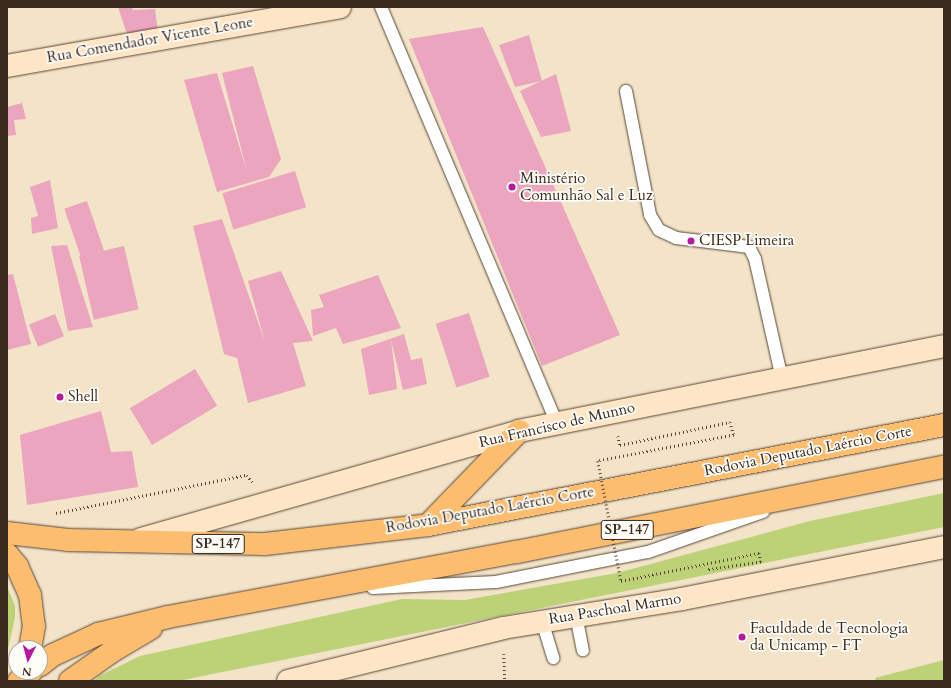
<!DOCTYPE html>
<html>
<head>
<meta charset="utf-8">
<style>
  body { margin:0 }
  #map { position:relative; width:951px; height:688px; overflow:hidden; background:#f3e3c8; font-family:Cardo,serif }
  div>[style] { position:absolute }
  .green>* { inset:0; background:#bdd276 }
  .building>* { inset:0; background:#eba5be; transform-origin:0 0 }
  .path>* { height:2.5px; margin-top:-1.25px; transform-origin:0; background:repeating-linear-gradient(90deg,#574638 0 1px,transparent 0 4px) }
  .roads { filter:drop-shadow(0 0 1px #574638) drop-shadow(0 0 1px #574638) }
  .lane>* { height:12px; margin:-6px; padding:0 6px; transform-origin:6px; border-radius:6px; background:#fff }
  .secondary>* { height:22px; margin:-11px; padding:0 11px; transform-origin:11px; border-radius:11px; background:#fee5c5 }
  .highway>* { height:22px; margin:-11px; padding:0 11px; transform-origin:11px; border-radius:11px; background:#fcbd6f }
  .path-bridge>* { height:2.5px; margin-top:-1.25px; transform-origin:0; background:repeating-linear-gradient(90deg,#574638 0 1px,transparent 0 4px) }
  .dots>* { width:11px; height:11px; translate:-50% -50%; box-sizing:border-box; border:2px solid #fdfcf7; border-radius:50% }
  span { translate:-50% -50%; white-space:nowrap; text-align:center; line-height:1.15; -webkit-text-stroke:3.5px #fdfcf7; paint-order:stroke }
  .shield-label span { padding:1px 3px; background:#fdfcf7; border:1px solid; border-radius:3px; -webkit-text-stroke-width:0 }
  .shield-label { font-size:14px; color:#3b2a1e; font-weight:700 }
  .street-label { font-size:15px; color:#3b2a1e }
  .poi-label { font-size:15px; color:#3b2a1e }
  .left { translate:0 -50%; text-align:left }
  .frame { position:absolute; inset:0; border:8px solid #3b2a1e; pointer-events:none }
  .north { position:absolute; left:8px; top:640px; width:40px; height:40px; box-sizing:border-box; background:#fdfcf7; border:1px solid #afa8a0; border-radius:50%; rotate:186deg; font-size:11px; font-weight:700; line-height:16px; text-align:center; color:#3b2a1e }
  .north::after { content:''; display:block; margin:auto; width:14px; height:18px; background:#b5179e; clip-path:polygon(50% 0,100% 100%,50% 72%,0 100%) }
</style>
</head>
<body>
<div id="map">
  <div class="green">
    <i style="clip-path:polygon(944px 493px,944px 527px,178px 681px,94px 681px,99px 676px,140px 656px,402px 599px,465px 600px,617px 573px,810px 521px)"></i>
    <i style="clip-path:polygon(7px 586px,15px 606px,15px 617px,7px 654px)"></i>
    <i style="clip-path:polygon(944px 660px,944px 681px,876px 681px,875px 678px)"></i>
  </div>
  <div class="building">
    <i style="clip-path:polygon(118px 7px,132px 7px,133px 10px,155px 9px,158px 32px,128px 37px)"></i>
    <i style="clip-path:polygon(483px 27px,620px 335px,542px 366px,409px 39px)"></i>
    <i style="clip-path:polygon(529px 35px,542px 81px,515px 87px,499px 45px)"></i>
    <i style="clip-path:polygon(253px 66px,281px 159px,269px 177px,217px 192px,184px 80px,217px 73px,247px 172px,222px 73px)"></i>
    <i style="clip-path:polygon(556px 74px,571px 131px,541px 137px,520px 91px)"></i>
    <i style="clip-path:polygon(22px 103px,26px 119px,14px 120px,16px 135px,7px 136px,7px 107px)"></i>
    <i style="left:295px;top:171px;width:38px;height:76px;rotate:73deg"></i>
    <i style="clip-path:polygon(50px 180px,58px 228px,32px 234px,31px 218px,38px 216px,30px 187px)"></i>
    <i style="left:87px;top:201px;width:52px;height:24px;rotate:71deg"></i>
    <i style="clip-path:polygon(222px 219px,265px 342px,248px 281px,281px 271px,313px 341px,293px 343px,306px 386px,248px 403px,237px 358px,224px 354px,193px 226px)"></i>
    <i style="clip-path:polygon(67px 245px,93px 327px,68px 331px,51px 246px)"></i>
    <i style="left:124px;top:246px;width:65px;height:46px;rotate:77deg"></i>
    <i style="clip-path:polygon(13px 274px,31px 344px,7px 350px,7px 275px)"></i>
    <i style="clip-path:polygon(378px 275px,401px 328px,343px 344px,336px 328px,313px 336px,311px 310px,324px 307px,319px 295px)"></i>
    <i style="left:469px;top:313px;width:67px;height:35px;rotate:72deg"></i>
    <i style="left:55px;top:314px;width:24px;height:28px;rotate:68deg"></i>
    <i style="clip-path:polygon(404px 334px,411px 360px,422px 358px,427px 384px,403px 390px,391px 340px,397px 389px,369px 395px,361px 349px)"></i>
    <i style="left:195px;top:369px;width:43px;height:76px;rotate:59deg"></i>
    <i style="clip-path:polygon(101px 411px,111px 452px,132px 451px,138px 487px,27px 505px,20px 435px)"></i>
  </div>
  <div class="path">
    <i style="left:618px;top:436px;width:9px;rotate:77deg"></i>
    <i style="left:56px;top:513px;width:195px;rotate:-11.3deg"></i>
    <i style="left:247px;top:475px;width:9px;rotate:54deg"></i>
    <i style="left:504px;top:654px;width:27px;rotate:88deg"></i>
  </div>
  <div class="roads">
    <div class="lane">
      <i style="left:381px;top:7px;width:452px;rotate:67.1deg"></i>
      <i style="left:626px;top:91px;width:126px;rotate:79deg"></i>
      <i style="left:650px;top:215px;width:17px;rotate:59deg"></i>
      <i style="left:659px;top:230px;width:19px;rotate:25deg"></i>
      <i style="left:676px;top:238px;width:74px;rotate:7deg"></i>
      <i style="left:749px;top:247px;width:13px;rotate:63deg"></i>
      <i style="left:755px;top:259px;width:123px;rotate:77.3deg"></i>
      <i style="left:373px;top:588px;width:123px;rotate:-2.8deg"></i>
      <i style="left:496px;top:582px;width:155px;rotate:-11.2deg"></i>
      <i style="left:648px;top:552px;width:122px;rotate:-19.2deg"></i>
      <i style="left:576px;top:615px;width:36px;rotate:79deg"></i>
      <i style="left:542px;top:621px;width:39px;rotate:73deg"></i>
    </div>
    <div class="secondary">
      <i style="left:7px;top:66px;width:338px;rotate:-10deg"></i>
      <i style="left:141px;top:539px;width:393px;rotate:-15.9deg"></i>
      <i style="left:519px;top:431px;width:433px;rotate:-11.3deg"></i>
      <i style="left:288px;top:681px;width:221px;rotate:-13.8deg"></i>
      <i style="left:503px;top:628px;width:181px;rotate:-9.2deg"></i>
      <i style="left:682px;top:599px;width:267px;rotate:-11.2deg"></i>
    </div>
    <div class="highway">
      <i style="left:428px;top:525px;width:131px;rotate:-45.9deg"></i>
      <i style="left:7px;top:533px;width:61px;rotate:6.5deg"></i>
      <i style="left:68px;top:540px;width:197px;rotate:1.2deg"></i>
      <i style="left:265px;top:544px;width:164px;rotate:-6.6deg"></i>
      <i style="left:428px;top:525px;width:526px;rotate:-10.97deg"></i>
      <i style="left:7px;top:554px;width:16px;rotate:50deg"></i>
      <i style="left:17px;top:566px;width:32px;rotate:66deg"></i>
      <i style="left:30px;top:595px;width:31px;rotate:83deg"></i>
      <i style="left:34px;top:626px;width:22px;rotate:100deg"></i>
      <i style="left:40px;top:665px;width:16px;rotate:-38deg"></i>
      <i style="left:53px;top:655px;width:50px;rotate:-25deg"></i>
      <i style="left:98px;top:634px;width:72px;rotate:-13.7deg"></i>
      <i style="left:168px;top:617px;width:355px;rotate:-10.6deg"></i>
      <i style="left:517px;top:552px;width:435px;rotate:-11.3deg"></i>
      <i style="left:19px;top:681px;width:15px;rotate:-37deg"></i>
      <i style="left:70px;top:681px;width:54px;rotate:-35.2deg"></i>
      <i style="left:114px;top:650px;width:43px;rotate:-30.7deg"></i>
    </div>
  </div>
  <div class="path-bridge">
    <i style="left:620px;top:445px;width:112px;rotate:-11.8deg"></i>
    <i style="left:730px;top:422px;width:14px;rotate:73deg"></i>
    <i style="left:734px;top:435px;width:138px;rotate:169.2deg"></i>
    <i style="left:598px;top:461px;width:122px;rotate:79.1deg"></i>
    <i style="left:621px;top:581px;width:141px;rotate:-11.5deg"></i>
    <i style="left:759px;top:553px;width:9px;rotate:77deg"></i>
    <i style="left:761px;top:562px;width:55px;rotate:171.6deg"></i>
  </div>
  <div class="dots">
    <i style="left:512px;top:187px;background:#b5179e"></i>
    <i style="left:691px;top:241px;background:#b5179e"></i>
    <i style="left:60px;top:397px;background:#b5179e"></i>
    <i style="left:742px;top:637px;background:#b5179e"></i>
  </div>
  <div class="shield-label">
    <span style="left:627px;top:530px">SP-147</span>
    <span style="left:218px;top:544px">SP-147</span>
  </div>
  <div class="street-label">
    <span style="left:150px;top:40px;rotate:-10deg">Rua Comendador Vicente Leone</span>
    <span style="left:557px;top:425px;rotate:-13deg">Rua Francisco de Munno</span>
    <span style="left:808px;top:451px;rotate:-11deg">Rodovia Deputado Laércio Corte</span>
    <span style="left:490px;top:510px;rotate:-10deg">Rodovia Deputado Laércio Corte</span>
    <span style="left:615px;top:609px;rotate:-9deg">Rua Paschoal Marmo</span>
  </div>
  <div class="poi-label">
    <span class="left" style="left:520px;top:187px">Ministério<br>Comunhão Sal e Luz</span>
    <span class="left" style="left:699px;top:241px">CIESP Limeira</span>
    <span class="left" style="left:68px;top:397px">Shell</span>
    <span class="left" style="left:750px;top:637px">Faculdade de Tecnologia<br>da Unicamp - FT</span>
  </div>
  <div class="frame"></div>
  <div class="north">N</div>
</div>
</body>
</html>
